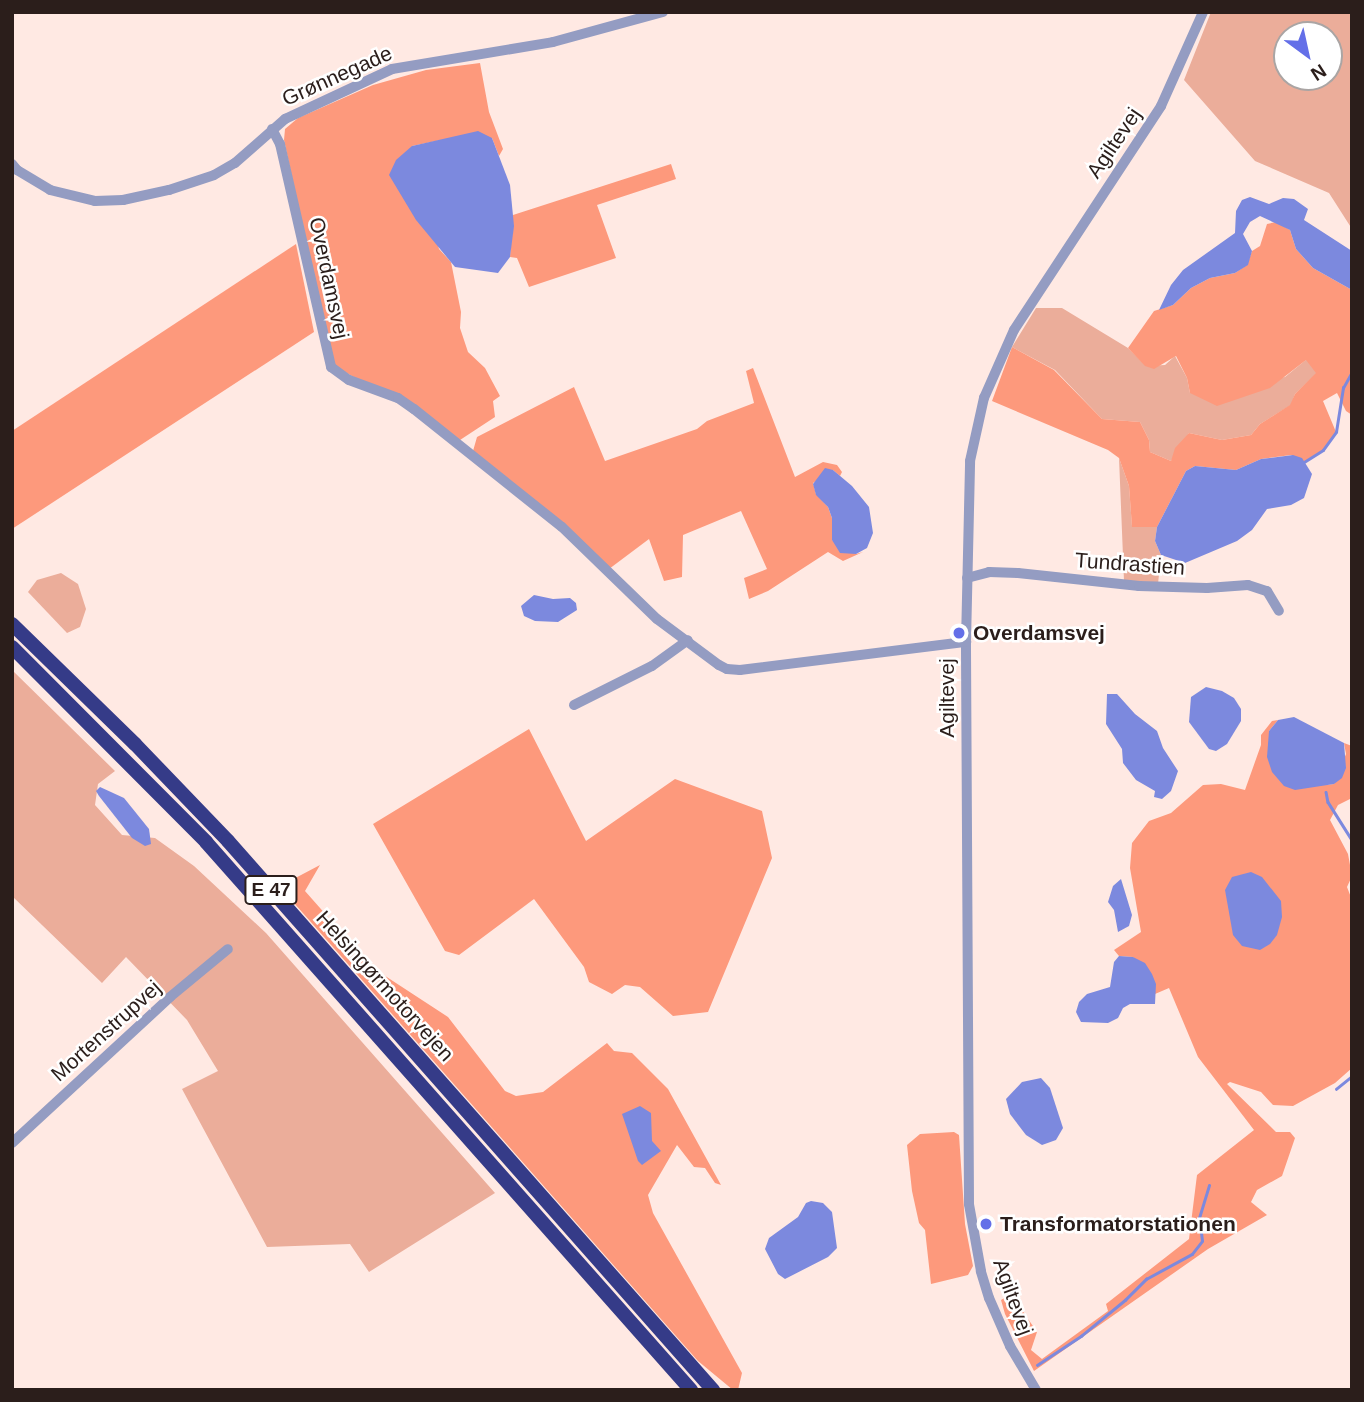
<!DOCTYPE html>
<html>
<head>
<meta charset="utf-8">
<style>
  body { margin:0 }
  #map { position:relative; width:1364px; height:1402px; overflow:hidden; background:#ffe9e3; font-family:Helvetica,sans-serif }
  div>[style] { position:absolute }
  .green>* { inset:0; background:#ebad9a }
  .forest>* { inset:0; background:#fd997c }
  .water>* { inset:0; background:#7c89de }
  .stream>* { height:2.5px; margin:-1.25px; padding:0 1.25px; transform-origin:1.25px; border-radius:1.25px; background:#7c89de }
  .minor>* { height:10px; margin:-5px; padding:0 5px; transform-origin:5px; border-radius:5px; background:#949cc2 }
  .highway>* { height:14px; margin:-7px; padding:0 7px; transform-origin:7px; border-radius:7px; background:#353b88 }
  .dots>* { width:19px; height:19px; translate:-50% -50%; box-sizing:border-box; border:4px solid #fff; border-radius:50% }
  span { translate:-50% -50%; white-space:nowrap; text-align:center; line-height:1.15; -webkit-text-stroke:5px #fff; paint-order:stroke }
  .shield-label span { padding:2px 5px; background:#fff; border:2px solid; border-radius:5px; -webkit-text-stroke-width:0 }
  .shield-label { font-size:19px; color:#2b1e1b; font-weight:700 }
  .street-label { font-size:21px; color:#2b1e1b }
  .poi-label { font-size:21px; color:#2b1e1b; font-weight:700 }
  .left { translate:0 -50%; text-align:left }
  .frame { position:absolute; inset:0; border:14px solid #2b1e1b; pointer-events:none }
  .north { position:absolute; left:1273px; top:21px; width:70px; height:70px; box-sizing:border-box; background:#fff; border:2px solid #aaa5a4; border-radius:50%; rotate:147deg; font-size:19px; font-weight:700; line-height:28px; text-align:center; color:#2b1e1b }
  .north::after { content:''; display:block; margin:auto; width:24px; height:32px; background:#646fe8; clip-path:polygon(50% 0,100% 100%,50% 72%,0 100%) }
</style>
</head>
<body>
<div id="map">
  <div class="green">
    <i style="clip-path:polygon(evenodd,1211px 12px,1352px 12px,1352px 229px,1329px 193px,1255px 161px,1184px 80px,1211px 12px,1287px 35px,1329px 35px,1329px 77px,1287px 77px,1287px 35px)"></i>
    <i style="clip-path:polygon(1036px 308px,1062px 308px,1128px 348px,1146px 366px,1165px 365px,1175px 356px,1187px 378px,1190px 393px,1285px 377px,1307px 359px,1317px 373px,1295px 394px,1291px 405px,1260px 424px,1251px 435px,1222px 440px,1189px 433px,1171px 461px,1150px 452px,1149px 440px,1140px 422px,1102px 419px,1055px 370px,1012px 347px)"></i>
    <i style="clip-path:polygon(1119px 458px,1129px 486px,1132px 526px,1157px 527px,1155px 541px,1161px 555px,1158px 584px,1124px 581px)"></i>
    <i style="clip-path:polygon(61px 573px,78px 584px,86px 609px,80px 627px,67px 633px,28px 592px,37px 580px)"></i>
    <i style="clip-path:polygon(12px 670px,115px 771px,98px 784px,95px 805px,122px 835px,155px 838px,194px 866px,266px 933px,495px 1193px,369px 1272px,350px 1244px,267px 1247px,182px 1089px,218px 1071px,187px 1020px,126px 957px,102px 983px,12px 896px)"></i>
  </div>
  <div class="forest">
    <i style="clip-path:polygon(480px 63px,489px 112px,503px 149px,499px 156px,492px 138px,441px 140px,412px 146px,439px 249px,451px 262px,461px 312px,460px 328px,468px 352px,485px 368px,500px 396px,493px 401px,495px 417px,460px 440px,335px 366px,331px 358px,284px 140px,285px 129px,298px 118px,373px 85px,426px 70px)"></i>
    <i style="clip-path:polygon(671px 164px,676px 179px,597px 205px,616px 258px,529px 287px,517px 258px,510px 257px,513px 215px)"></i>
    <i style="clip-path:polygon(1276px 222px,1290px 230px,1296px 249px,1313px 268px,1352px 290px,1352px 415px,1346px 411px,1337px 393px,1323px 401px,1336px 432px,1323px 450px,1304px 462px,1291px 455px,1261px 459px,1236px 470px,1195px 466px,1186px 471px,1157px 527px,1132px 527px,1129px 486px,1119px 458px,1108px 450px,992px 401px,1012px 347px,1054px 370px,1102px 419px,1140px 422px,1149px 440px,1150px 452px,1171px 461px,1175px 448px,1189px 433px,1222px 440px,1251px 435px,1260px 424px,1290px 405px,1295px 394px,1316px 373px,1306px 360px,1270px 388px,1217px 406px,1190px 393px,1187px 378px,1176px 356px,1154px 369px,1145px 366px,1128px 348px,1154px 311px,1173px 305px,1191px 288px,1210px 278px,1235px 273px,1247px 265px,1252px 251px,1260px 246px,1267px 224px)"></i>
    <i style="clip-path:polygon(296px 244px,314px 332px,12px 529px,12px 431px)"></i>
    <i style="clip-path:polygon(753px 368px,795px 477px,823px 462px,837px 465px,842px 472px,840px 476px,833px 470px,813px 483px,816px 494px,828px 507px,832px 518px,832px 540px,856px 554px,863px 552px,843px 561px,828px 552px,768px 591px,749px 599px,744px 578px,767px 569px,741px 511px,683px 535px,682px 577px,664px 581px,649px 539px,609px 569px,473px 451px,477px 437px,574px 387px,605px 461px,697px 429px,707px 421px,754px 403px,746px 371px)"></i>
    <i style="clip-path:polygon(1278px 720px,1269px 731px,1326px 785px,1334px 784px,1346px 754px,1344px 743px,1352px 746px,1352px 798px,1338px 805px,1330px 820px,1348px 854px,1352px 876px,1347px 887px,1352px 900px,1352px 1068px,1335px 1083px,1293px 1106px,1273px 1105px,1261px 1092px,1230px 1082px,1227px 1084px,1276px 1132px,1290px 1132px,1295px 1138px,1282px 1176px,1257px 1190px,1251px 1202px,1267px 1215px,1208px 1249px,1034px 1371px,1005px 1314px,1001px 1300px,1011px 1294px,1037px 1332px,1031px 1350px,1042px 1359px,1108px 1311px,1106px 1304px,1189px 1239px,1197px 1175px,1254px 1130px,1198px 1057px,1169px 988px,1155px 994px,1155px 988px,1133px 957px,1119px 956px,1114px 950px,1141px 932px,1130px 868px,1132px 843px,1149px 821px,1171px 813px,1203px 785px,1221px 784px,1245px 790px,1261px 745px,1261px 735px,1272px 721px)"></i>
    <i style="clip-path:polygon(529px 729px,586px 841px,675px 779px,762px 811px,772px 858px,708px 1012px,673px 1016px,640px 987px,625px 985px,612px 994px,589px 982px,584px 967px,534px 899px,459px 955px,445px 951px,373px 824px)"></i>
    <i style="clip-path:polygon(320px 865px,305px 891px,373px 968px,448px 1017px,505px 1091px,516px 1096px,543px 1092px,607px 1043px,614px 1051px,632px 1053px,668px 1089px,721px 1185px,715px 1183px,705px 1168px,694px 1167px,677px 1145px,648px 1195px,653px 1213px,742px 1373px,738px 1390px,733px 1390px,698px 1361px,287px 895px,284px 884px)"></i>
    <i style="clip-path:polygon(954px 1132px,959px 1135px,965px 1224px,973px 1266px,968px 1275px,931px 1284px,925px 1230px,919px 1223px,912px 1191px,907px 1145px,920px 1134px)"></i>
  </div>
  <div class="water">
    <i style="clip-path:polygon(478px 131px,492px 138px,510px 185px,514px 226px,510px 257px,498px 273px,455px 267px,416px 220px,389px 175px,396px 160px,412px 146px)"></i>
    <i style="clip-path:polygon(1250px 197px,1269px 204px,1283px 198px,1294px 199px,1308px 209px,1304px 220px,1352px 251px,1352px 290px,1313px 268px,1296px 249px,1290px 230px,1260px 216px,1250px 222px,1243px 234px,1252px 251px,1248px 265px,1235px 273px,1210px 278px,1191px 288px,1173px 305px,1159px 310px,1171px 285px,1183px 270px,1235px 233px,1236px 211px,1242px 200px)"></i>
    <i style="clip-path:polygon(1293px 455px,1302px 458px,1312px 474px,1304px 498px,1291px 505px,1267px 509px,1252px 530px,1237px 541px,1185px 563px,1161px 555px,1155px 541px,1157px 527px,1186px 471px,1195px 466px,1236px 470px,1261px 459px)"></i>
    <i style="clip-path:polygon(825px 468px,833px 470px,852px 486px,869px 507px,873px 533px,867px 548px,856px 554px,840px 553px,832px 540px,832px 518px,828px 507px,816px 495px,813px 484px)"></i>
    <i style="clip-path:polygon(534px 595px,553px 599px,570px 598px,576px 603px,577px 610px,558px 622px,535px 621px,524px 616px,521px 606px)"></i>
    <i style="clip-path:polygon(1206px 687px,1222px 691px,1234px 698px,1241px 709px,1241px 721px,1227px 744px,1216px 751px,1209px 749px,1189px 722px,1191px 697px)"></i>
    <i style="clip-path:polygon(1107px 694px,1117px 694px,1135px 714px,1157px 731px,1163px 748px,1178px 771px,1171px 791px,1162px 799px,1154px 797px,1155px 791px,1136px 780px,1123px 763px,1122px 749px,1106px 724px)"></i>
    <i style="clip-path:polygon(1294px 717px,1344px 743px,1346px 768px,1342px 778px,1334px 784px,1295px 790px,1284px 786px,1272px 772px,1267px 757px,1269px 731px,1278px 720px)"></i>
    <i style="clip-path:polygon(100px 787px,124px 798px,149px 829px,151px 844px,145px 846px,132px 838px,99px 796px,96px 791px)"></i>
    <i style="clip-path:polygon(1251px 872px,1262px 877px,1281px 901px,1282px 917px,1277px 935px,1270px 944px,1260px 950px,1242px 946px,1233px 935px,1225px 890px,1232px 877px)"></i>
    <i style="clip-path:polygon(1121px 879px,1132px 915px,1129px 926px,1118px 932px,1114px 910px,1108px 902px,1113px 886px)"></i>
    <i style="clip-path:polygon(1119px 956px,1133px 957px,1145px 963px,1152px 974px,1156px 984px,1155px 1004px,1130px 1004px,1123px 1008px,1118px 1018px,1108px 1023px,1081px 1022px,1076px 1012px,1079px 1002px,1087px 994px,1110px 987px,1114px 962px)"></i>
    <i style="clip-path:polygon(1041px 1078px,1050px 1088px,1063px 1128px,1056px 1140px,1042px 1145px,1026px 1135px,1010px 1114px,1006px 1099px,1022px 1082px)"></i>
    <i style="clip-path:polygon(640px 1106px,651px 1113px,652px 1141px,661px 1151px,642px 1165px,638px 1161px,622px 1114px)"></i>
    <i style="clip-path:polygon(811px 1201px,823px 1203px,832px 1212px,837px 1248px,828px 1257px,785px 1279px,778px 1274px,765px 1249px,769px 1238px,798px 1217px,806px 1203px)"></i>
  </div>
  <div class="stream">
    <i style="left:1304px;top:462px;width:22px;rotate:-32deg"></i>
    <i style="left:1323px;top:450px;width:22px;rotate:-54deg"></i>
    <i style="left:1336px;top:432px;width:45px;rotate:-81deg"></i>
    <i style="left:1343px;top:388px;width:18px;rotate:-61deg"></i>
    <i style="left:1326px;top:792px;width:10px;rotate:79deg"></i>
    <i style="left:1328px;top:802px;width:45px;rotate:57.7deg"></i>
    <i style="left:1336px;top:1089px;width:21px;rotate:-39deg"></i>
    <i style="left:1037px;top:1365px;width:53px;rotate:-33.4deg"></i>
    <i style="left:1081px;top:1336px;width:57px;rotate:-39.3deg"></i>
    <i style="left:1125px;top:1300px;width:30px;rotate:-45deg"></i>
    <i style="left:1146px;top:1279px;width:52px;rotate:-28.5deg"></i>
    <i style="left:1192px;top:1254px;width:16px;rotate:-52deg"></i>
    <i style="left:1202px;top:1241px;width:23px;rotate:-97deg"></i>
    <i style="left:1199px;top:1218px;width:34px;rotate:-73deg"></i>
  </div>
  <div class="minor">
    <i style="left:272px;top:129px;width:17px;rotate:62deg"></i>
    <i style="left:280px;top:144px;width:229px;rotate:77.1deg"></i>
    <i style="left:331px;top:367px;width:22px;rotate:36deg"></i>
    <i style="left:349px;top:380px;width:52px;rotate:20.2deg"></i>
    <i style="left:398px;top:398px;width:19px;rotate:35deg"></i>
    <i style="left:414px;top:409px;width:189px;rotate:38.6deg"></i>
    <i style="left:562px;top:527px;width:132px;rotate:44.1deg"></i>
    <i style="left:657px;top:619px;width:77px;rotate:36.6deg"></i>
    <i style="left:719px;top:665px;width:9px;rotate:27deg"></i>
    <i style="left:727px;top:669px;width:13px;rotate:4deg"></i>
    <i style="left:740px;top:670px;width:228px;rotate:-7.1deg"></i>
    <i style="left:12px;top:164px;width:8px;rotate:50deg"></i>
    <i style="left:17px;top:170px;width:39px;rotate:31deg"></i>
    <i style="left:50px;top:190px;width:46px;rotate:13.7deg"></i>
    <i style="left:95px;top:201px;width:28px;rotate:-2deg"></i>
    <i style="left:123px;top:200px;width:47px;rotate:-12.3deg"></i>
    <i style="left:169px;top:190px;width:47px;rotate:-18.4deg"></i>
    <i style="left:214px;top:175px;width:24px;rotate:-30deg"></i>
    <i style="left:235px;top:163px;width:67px;rotate:-41.3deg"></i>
    <i style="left:285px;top:119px;width:118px;rotate:-25deg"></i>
    <i style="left:392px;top:69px;width:163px;rotate:-9.5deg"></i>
    <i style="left:553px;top:42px;width:114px;rotate:-15.3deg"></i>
    <i style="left:967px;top:578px;width:23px;rotate:-15deg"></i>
    <i style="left:989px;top:572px;width:29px;rotate:2deg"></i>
    <i style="left:1018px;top:573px;width:122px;rotate:6.1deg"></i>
    <i style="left:1139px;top:586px;width:68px;rotate:1.7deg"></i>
    <i style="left:1207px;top:588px;width:41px;rotate:-4.2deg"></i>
    <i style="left:1248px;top:585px;width:20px;rotate:18deg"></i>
    <i style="left:1267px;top:591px;width:23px;rotate:59deg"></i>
    <i style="left:574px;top:705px;width:87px;rotate:-26.6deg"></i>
    <i style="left:652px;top:666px;width:44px;rotate:-35.8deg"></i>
    <i style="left:12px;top:1143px;width:215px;rotate:-42.7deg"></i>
    <i style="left:170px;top:997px;width:75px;rotate:-39.6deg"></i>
    <i style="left:1036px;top:1390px;width:51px;rotate:-120.6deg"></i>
    <i style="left:1010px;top:1346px;width:52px;rotate:-113.6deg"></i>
    <i style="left:989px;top:1298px;width:28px;rotate:-107deg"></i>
    <i style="left:981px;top:1271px;width:68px;rotate:-100.2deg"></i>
    <i style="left:969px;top:1204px;width:562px;rotate:-90.31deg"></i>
    <i style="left:966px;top:642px;width:181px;rotate:-88.7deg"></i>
    <i style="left:970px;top:461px;width:65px;rotate:-77.5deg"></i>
    <i style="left:984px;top:398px;width:74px;rotate:-66.2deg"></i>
    <i style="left:1014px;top:330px;width:268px;rotate:-56.7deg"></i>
    <i style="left:1161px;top:106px;width:103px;rotate:-65.9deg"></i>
  </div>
  <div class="highway">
    <i style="left:12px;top:624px;width:172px;rotate:44.3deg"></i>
    <i style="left:135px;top:744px;width:134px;rotate:46.2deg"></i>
    <i style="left:228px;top:841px;width:733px;rotate:48.54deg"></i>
    <i style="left:12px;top:647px;width:275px;rotate:45.1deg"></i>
    <i style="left:206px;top:842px;width:732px;rotate:48.49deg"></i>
  </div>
  <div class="dots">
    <i style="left:959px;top:633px;background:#646fe8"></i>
    <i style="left:986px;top:1224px;background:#646fe8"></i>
  </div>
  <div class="shield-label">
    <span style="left:271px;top:890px">E 47</span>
  </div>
  <div class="street-label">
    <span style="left:337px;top:76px;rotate:-24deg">Grønnegade</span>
    <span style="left:1114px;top:143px;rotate:-56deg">Agiltevej</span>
    <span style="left:329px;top:278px;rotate:78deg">Overdamsvej</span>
    <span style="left:1130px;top:564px;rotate:4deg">Tundrastien</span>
    <span style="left:947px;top:698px;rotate:-90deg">Agiltevej</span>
    <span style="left:385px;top:986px;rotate:48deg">Helsingørmotorvejen</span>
    <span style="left:106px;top:1031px;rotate:-42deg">Mortenstrupvej</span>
    <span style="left:1013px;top:1297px;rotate:70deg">Agiltevej</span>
  </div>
  <div class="poi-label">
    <span class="left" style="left:973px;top:633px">Overdamsvej</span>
    <span class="left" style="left:1000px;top:1224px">Transformatorstationen</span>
  </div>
  <div class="frame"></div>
  <div class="north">N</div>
</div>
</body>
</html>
